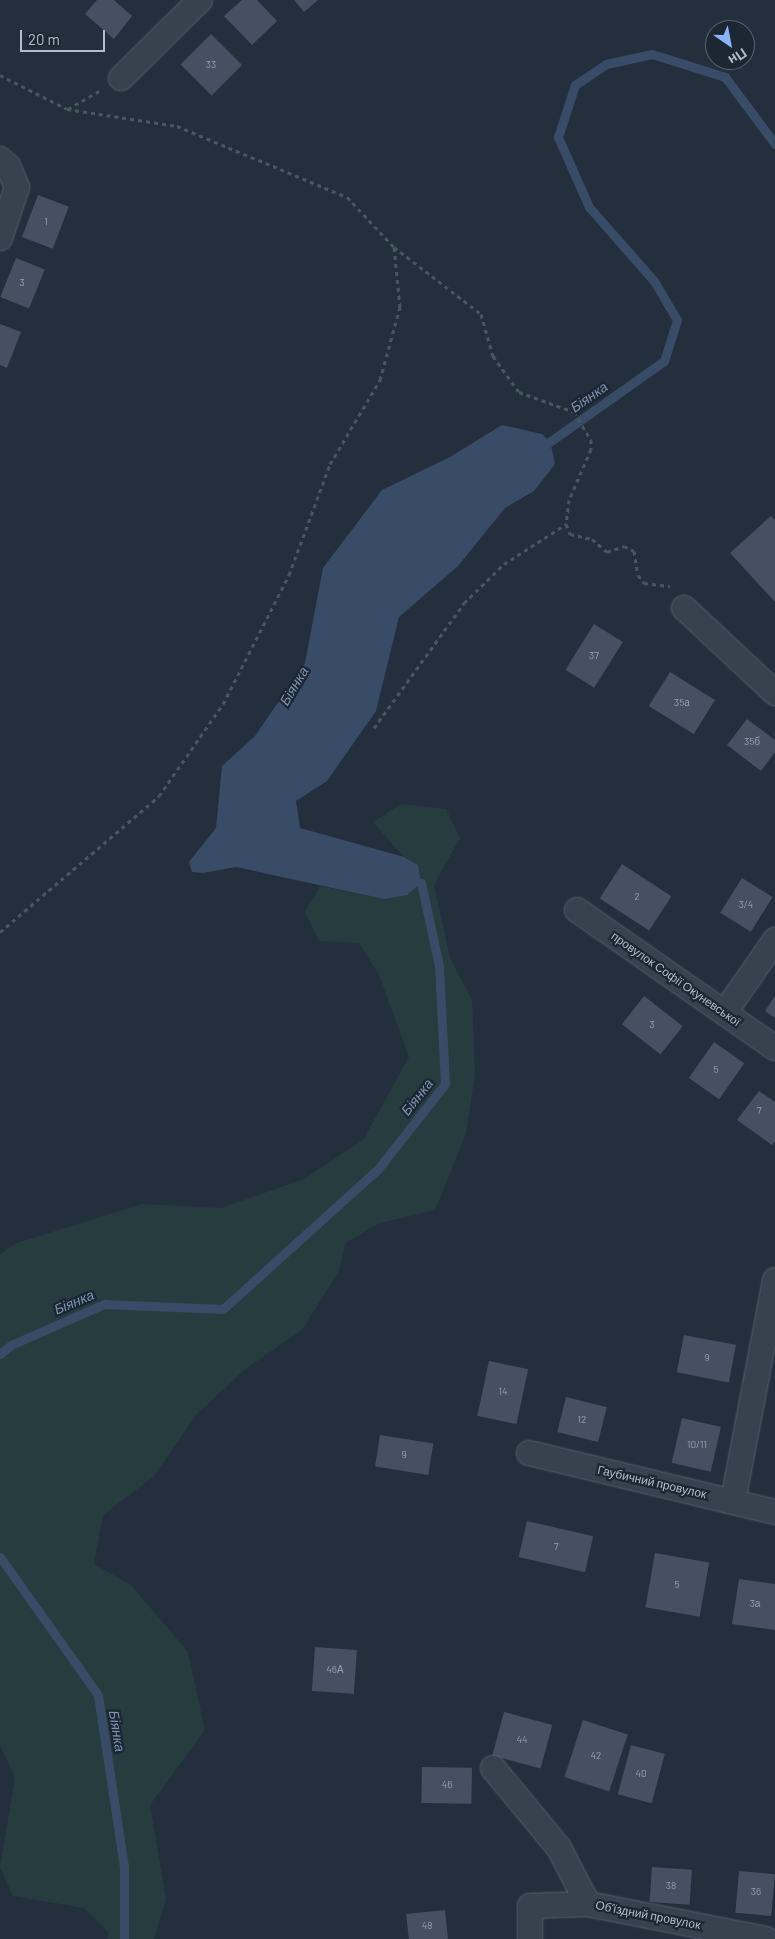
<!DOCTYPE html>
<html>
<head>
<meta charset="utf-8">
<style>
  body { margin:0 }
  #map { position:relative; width:775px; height:1939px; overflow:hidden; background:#242f3e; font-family:Barlow,sans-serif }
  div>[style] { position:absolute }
  .green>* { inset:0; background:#263c3f }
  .water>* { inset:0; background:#394c67 }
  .stream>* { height:9px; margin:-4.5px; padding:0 4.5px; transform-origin:4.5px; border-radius:4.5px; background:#394c67 }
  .building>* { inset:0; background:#455162; transform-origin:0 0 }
  .path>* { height:3px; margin-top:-1.5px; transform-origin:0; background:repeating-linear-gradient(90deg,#44595c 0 4px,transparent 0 8px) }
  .roads { filter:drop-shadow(0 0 1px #565f6c) drop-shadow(0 0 1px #565f6c) }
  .minor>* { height:24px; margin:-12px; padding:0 12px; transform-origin:12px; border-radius:12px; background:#38414e }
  span { translate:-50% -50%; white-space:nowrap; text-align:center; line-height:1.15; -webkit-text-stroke:4.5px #1d2633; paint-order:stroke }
  .number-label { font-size:10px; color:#98a1af }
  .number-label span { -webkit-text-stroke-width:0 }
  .street-label { font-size:12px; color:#b4bcc9 }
  .water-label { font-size:14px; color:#7c92b1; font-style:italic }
  .north { position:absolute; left:705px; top:20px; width:50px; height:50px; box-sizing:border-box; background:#1d2633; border:1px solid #59626f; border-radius:50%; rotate:147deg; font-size:14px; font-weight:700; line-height:20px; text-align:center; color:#b4bcc9 }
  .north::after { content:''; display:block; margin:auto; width:18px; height:22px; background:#8ab4f8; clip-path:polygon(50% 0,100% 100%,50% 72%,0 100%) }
  .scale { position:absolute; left:20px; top:30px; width:85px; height:22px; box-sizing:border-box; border:2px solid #b4bcc9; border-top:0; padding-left:6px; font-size:15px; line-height:18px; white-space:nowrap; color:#b4bcc9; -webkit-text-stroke:4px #1d2633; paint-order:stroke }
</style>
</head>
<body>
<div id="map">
  <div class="green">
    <i style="clip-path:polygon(401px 804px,446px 809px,460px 838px,434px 885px,450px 958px,472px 1000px,475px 1074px,466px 1134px,435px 1210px,380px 1223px,345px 1243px,339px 1271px,302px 1330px,244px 1370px,197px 1414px,153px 1477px,103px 1515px,94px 1564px,131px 1585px,188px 1652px,205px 1730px,150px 1805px,166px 1899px,154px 1939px,107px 1939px,109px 1933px,84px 1908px,13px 1896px,0 1867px,15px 1778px,0 1745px,0 1254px,17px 1243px,142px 1204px,221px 1208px,304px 1179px,363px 1140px,409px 1057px,379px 975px,359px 943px,319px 941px,305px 912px,320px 886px,384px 899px,418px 865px,404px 857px,373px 822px)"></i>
  </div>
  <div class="water">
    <i style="clip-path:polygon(502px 425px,542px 434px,550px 441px,555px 464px,534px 491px,505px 508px,458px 566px,399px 617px,376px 711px,327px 781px,296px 801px,300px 828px,404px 857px,418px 865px,421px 883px,407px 895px,384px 899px,236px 867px,203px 873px,192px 872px,189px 862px,216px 828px,222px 766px,255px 736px,305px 663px,323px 568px,382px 490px,450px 457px)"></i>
  </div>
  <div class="stream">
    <i style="left:541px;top:448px;width:151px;rotate:-35.3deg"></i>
    <i style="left:664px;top:361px;width:43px;rotate:-72.4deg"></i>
    <i style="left:677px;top:320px;width:45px;rotate:-120.5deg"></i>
    <i style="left:654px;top:281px;width:98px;rotate:-131.3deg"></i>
    <i style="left:589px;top:207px;width:77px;rotate:-113.9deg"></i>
    <i style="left:558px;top:137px;width:55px;rotate:-71.9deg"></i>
    <i style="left:575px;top:85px;width:37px;rotate:-34deg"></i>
    <i style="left:606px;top:64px;width:47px;rotate:-12.3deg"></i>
    <i style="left:652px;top:54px;width:77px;rotate:17.5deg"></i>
    <i style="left:725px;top:77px;width:84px;rotate:53.3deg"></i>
    <i style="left:0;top:1354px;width:14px;rotate:-39deg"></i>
    <i style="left:11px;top:1345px;width:102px;rotate:-23.8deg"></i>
    <i style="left:104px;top:1304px;width:119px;rotate:2.4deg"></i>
    <i style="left:223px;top:1309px;width:209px;rotate:-42.1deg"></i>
    <i style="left:378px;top:1169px;width:108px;rotate:-51.8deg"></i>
    <i style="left:445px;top:1084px;width:118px;rotate:-92.9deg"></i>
    <i style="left:439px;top:966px;width:85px;rotate:-102.2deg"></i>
    <i style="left:421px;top:883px;width:12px;rotate:-160deg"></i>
    <i style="left:0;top:1557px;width:169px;rotate:54.6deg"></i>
    <i style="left:98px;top:1695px;width:174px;rotate:81.4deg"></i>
    <i style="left:124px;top:1867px;width:72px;rotate:90deg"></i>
  </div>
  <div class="building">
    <i style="clip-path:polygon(97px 0,114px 0,132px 16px,114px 39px,85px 14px)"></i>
    <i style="clip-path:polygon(242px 0,257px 0,277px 21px,252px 45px,224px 16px)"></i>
    <i style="clip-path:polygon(294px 0,318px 0,304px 12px)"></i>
    <i style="left:211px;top:34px;width:44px;height:43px;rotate:45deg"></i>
    <i style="left:38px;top:195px;width:33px;height:45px;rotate:21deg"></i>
    <i style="left:16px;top:258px;width:31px;height:42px;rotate:22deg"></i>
    <i style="clip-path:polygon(0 324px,21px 332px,7px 368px,0 365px)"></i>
    <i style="clip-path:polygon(771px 516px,775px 520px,775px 602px,730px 553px)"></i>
    <i style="left:594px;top:624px;width:34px;height:54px;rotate:32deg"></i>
    <i style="left:670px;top:672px;width:53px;height:40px;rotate:32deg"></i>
    <i style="clip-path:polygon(747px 719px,775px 740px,775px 752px,761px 771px,727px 745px)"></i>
    <i style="left:622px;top:864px;width:59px;height:41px;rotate:33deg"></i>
    <i style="left:742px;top:878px;width:36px;height:41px;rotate:32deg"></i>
    <i style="left:644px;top:996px;width:49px;height:36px;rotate:38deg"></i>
    <i style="clip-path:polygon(775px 996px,775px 1018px,765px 1011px)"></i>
    <i style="left:714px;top:1042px;width:37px;height:44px;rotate:35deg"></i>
    <i style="clip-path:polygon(759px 1091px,775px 1102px,775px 1141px,772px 1145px,737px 1120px)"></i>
    <i style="left:684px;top:1335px;width:53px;height:38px;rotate:11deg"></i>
    <i style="left:489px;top:1361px;width:40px;height:56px;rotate:12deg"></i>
    <i style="left:566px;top:1397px;width:42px;height:36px;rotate:14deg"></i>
    <i style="left:682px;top:1418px;width:40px;height:46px;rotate:13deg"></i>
    <i style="left:380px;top:1435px;width:54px;height:32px;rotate:9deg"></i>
    <i style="left:527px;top:1521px;width:68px;height:37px;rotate:13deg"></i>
    <i style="left:655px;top:1553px;width:55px;height:55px;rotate:10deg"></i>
    <i style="clip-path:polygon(739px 1579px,775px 1584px,775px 1630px,732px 1624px)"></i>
    <i style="left:315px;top:1647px;width:42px;height:44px;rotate:4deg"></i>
    <i style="left:504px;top:1712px;width:50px;height:45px;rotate:15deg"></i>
    <i style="left:583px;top:1720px;width:47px;height:60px;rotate:18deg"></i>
    <i style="left:631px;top:1745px;width:35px;height:51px;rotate:15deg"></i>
    <i style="left:422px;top:1767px;width:50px;height:36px;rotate:1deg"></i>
    <i style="left:652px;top:1867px;width:40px;height:35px;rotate:4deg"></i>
    <i style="left:739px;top:1871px;width:36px;height:42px;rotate:5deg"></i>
    <i style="left:445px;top:1910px;width:29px;height:39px;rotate:84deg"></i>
  </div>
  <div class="path">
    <i style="left:0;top:75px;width:75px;rotate:26.9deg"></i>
    <i style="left:67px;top:109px;width:111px;rotate:8.8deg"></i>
    <i style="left:177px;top:126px;width:184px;rotate:22.7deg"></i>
    <i style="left:347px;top:197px;width:69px;rotate:46.8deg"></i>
    <i style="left:394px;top:247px;width:110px;rotate:37.6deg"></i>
    <i style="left:481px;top:314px;width:44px;rotate:74.1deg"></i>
    <i style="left:493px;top:356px;width:44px;rotate:54.2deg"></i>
    <i style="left:519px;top:392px;width:59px;rotate:20deg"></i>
    <i style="left:574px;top:412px;width:33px;rotate:59deg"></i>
    <i style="left:591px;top:440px;width:9px;rotate:90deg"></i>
    <i style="left:591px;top:449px;width:56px;rotate:113.3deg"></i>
    <i style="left:569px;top:500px;width:24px;rotate:97deg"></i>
    <i style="left:566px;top:524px;width:11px;rotate:68deg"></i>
    <i style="left:570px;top:534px;width:23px;rotate:13deg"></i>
    <i style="left:592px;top:539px;width:20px;rotate:41deg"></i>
    <i style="left:607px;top:552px;width:18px;rotate:-19deg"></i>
    <i style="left:624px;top:546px;width:11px;rotate:27deg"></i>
    <i style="left:634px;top:551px;width:24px;rotate:81deg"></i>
    <i style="left:638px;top:575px;width:10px;rotate:53deg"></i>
    <i style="left:644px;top:583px;width:26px;rotate:7deg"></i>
    <i style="left:68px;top:109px;width:36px;rotate:-30deg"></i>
    <i style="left:374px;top:728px;width:154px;rotate:-54.2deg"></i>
    <i style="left:464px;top:603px;width:56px;rotate:-44.3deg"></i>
    <i style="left:504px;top:564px;width:74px;rotate:-32.8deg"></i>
    <i style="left:0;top:932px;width:209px;rotate:-40.5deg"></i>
    <i style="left:159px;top:796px;width:112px;rotate:-55.2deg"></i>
    <i style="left:223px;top:704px;width:145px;rotate:-62.9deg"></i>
    <i style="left:289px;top:575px;width:118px;rotate:-69.7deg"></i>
    <i style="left:330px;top:464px;width:98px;rotate:-59.2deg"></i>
    <i style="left:380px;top:380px;width:76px;rotate:-74.7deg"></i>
    <i style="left:400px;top:307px;width:60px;rotate:-95.7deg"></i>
  </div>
  <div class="roads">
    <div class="minor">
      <i style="left:121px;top:78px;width:111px;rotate:-44.6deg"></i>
      <i style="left:0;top:159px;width:11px;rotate:41deg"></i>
      <i style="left:8px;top:166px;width:23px;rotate:67deg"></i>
      <i style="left:17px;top:187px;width:54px;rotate:108.4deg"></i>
      <i style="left:684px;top:608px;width:125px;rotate:43deg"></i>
      <i style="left:577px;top:910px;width:241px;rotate:34.9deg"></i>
      <i style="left:725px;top:1012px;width:88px;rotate:-55.2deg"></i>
      <i style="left:529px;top:1453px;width:253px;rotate:13.5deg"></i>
      <i style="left:733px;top:1501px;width:225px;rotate:-79.2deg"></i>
      <i style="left:493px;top:1768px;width:104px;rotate:50.5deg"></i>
      <i style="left:559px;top:1848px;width:63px;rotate:62.6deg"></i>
      <i style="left:530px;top:1939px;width:33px;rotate:-90deg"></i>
      <i style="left:530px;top:1906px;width:58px;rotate:-2deg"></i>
      <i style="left:588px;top:1904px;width:181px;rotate:11.1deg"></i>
    </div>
  </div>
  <div class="number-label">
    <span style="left:211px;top:65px">33</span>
    <span style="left:46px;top:222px">1</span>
    <span style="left:22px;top:283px">3</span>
    <span style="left:594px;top:656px">37</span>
    <span style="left:682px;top:703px">35а</span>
    <span style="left:752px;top:742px">35б</span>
    <span style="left:637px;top:897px">2</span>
    <span style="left:746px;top:905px">3/4</span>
    <span style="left:652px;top:1025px">3</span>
    <span style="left:716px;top:1070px">5</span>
    <span style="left:759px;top:1111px">7</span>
    <span style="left:707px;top:1358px">9</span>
    <span style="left:503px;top:1392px">14</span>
    <span style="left:582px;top:1420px">12</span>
    <span style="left:697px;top:1445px">10/11</span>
    <span style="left:404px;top:1455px">9</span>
    <span style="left:556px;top:1547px">7</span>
    <span style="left:677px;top:1585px">5</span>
    <span style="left:755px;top:1604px">3а</span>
    <span style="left:335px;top:1670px">46А</span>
    <span style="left:522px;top:1740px">44</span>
    <span style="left:596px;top:1756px">42</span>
    <span style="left:641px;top:1774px">40</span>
    <span style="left:447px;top:1785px">46</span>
    <span style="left:671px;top:1886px">38</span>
    <span style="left:756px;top:1892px">36</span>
    <span style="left:427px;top:1926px">48</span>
  </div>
  <div class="street-label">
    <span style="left:676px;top:979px;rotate:35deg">провулок Софії Окуневської</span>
    <span style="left:652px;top:1482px;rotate:13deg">Гаубичний провулок</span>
    <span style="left:648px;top:1915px;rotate:11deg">Обʼїздний провулок</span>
  </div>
  <div class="water-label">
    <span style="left:589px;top:397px;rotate:-35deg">Біянка</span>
    <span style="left:294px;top:686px;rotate:-59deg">Біянка</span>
    <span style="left:417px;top:1097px;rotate:-52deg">Біянка</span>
    <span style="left:74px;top:1302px;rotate:-23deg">Біянка</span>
    <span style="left:117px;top:1731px;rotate:81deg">Біянка</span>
  </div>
  <div class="north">Пн</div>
  <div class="scale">20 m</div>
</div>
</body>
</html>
